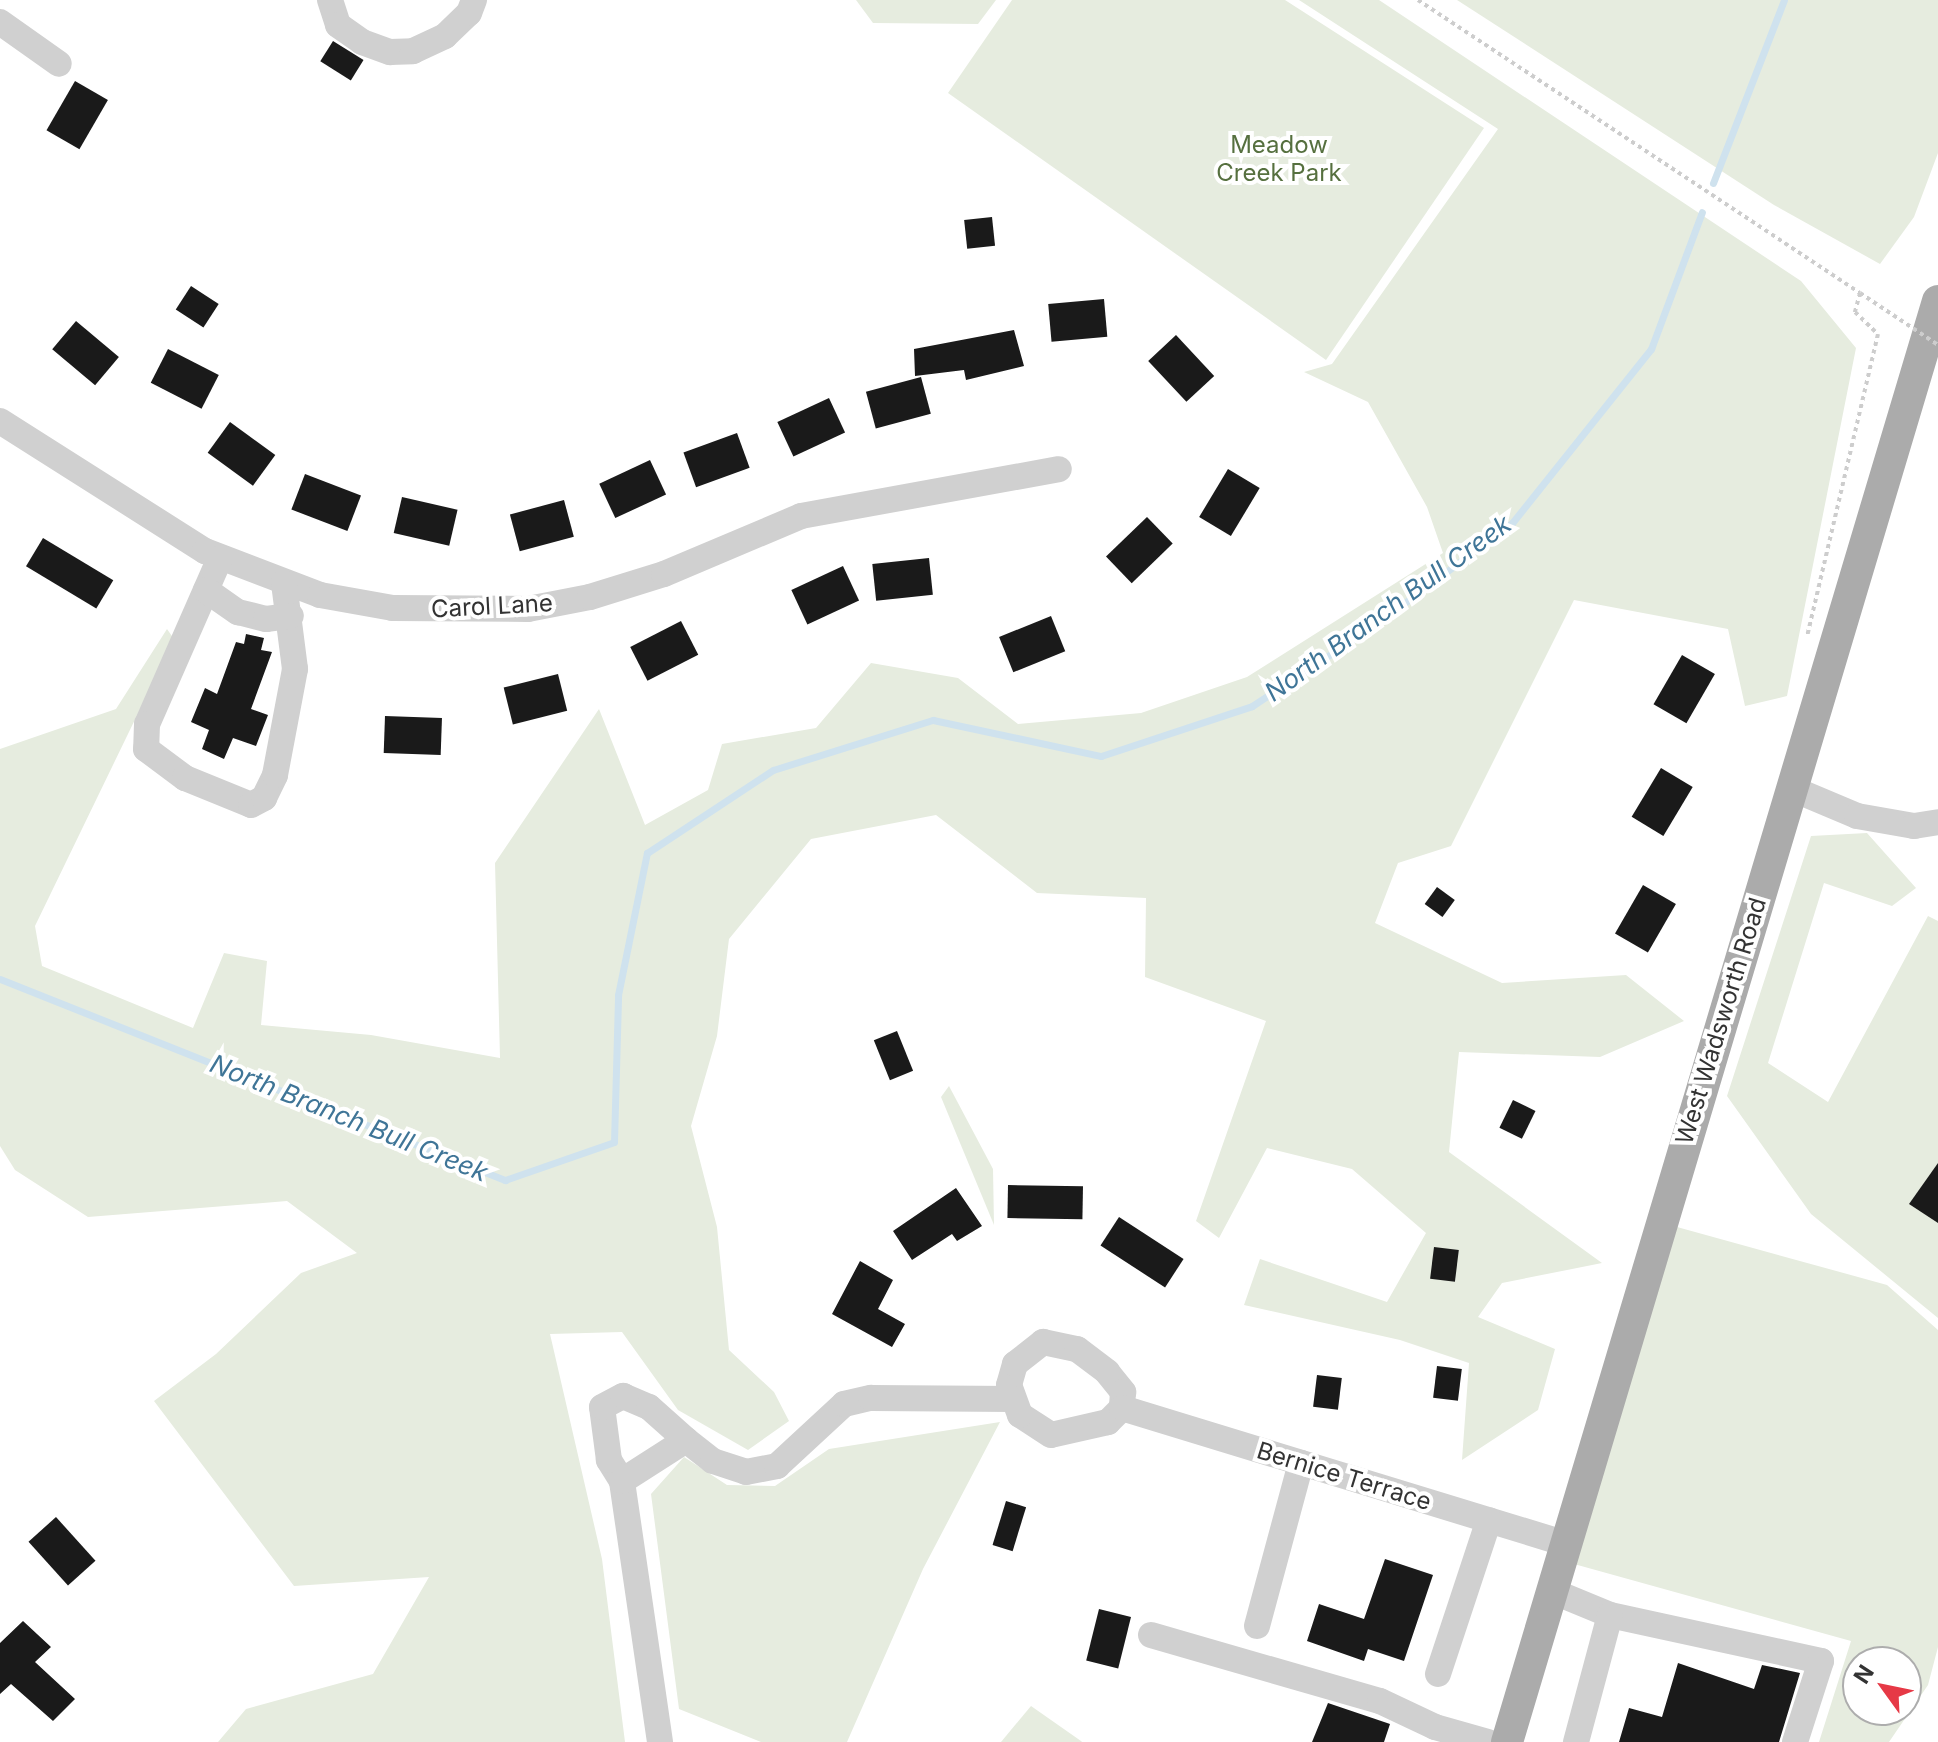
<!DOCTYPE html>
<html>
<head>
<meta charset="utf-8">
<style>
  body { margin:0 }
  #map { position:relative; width:1938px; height:1742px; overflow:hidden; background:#fff; font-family:Inter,sans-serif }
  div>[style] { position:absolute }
  .green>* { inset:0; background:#e6ecdf }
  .stream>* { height:7px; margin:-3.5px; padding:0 3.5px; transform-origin:3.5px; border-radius:3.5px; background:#cfe2ee }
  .building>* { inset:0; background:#1a1a1a; transform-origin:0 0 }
  .path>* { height:4px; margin-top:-2px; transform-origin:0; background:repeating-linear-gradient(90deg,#cdcdcd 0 4px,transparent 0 8px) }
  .minor>* { height:26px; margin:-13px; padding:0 13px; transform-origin:13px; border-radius:13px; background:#d0d0d0 }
  .major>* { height:32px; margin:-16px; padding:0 16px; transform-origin:16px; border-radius:16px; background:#ababab }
  .path-bridge>* { height:4px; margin-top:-2px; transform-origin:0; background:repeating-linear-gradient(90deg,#cdcdcd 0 4px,transparent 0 8px) }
  span { translate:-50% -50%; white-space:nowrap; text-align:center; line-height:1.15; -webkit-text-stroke:8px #fff; paint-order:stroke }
  .park-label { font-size:24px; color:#56703f }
  .street-label { font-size:24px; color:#333 }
  .water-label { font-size:26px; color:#3f7597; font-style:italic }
  .north { position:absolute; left:1842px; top:1646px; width:80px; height:80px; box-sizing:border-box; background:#fff; border:2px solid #adadad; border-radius:50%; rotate:303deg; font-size:22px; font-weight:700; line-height:32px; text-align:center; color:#333 }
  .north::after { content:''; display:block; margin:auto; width:28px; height:36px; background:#e63946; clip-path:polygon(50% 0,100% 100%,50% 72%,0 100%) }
</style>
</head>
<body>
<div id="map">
  <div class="green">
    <i style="clip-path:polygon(856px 0,996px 0,978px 24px,873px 23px)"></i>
    <i style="clip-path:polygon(1012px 0,1285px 0,1484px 128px,1326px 360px,948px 93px)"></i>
    <i style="clip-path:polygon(1299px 0,1379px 0,1801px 281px,1856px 348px,1787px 696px,1745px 706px,1728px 629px,1574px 600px,1451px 846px,1398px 863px,1375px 923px,1502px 983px,1626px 975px,1684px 1021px,1600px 1057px,1459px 1052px,1449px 1152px,1602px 1263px,1502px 1283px,1478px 1317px,1555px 1349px,1538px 1410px,1462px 1460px,1469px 1363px,1400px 1340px,1244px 1305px,1260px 1259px,1387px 1302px,1426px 1233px,1352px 1169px,1267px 1148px,1219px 1238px,1196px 1221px,1266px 1021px,1145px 977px,1146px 898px,1037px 893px,936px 815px,811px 839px,729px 939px,717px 1036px,691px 1126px,717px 1227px,729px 1350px,774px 1392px,789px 1421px,748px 1450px,678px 1410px,622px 1332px,550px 1334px,602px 1559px,625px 1742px,218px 1742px,246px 1709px,373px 1674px,429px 1577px,294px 1586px,154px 1401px,216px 1354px,301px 1273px,357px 1253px,287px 1201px,88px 1217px,15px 1170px,0 1146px,0 749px,116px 709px,167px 629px,174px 639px,35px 926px,42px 966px,193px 1028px,224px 953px,267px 961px,261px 1025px,371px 1035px,500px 1058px,495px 863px,599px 709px,645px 825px,708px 790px,722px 744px,816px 728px,871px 663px,958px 678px,1018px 724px,1141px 713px,1247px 677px,1443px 553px,1427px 507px,1368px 402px,1304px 372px,1332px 364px,1498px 129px)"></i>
    <i style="clip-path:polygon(1457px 0,1938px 0,1938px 153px,1914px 217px,1880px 264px,1774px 205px)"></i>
    <i style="clip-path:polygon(1867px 833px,1916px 888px,1892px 906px,1824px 883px,1768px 1063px,1828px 1102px,1928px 916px,1938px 921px,1938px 1318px,1811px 1214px,1727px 1096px,1811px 836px)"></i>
    <i style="clip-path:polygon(949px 1086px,993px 1169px,994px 1225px,941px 1097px)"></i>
    <i style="clip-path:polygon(evenodd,1677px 1227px,1887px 1285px,1938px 1330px,1938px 1647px,1928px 1685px,1889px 1742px,1819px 1742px,1851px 1641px,1574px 1564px,1677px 1227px,1858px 1662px,1906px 1662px,1906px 1710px,1858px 1710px,1858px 1662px)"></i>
    <i style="clip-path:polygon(1000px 1422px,923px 1569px,847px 1742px,761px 1742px,679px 1709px,651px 1494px,684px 1457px,727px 1485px,775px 1486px,829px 1449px)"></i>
    <i style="clip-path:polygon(1031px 1706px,1081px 1741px,1082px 1742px,1001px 1742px)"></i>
  </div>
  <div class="stream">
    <i style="left:1713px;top:183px;width:196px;rotate:-68.8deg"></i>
    <i style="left:0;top:979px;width:544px;rotate:21.7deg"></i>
    <i style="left:505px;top:1180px;width:115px;rotate:-19.2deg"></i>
    <i style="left:614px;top:1142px;width:147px;rotate:-88.4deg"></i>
    <i style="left:618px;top:995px;width:145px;rotate:-78.5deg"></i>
    <i style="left:647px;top:853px;width:151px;rotate:-33.4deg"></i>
    <i style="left:773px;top:770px;width:168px;rotate:-17.4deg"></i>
    <i style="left:933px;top:720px;width:172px;rotate:12.1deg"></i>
    <i style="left:1101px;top:756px;width:159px;rotate:-18.3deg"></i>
    <i style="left:1252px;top:706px;width:147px;rotate:-33.4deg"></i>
    <i style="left:1375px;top:625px;width:171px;rotate:-36.7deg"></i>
    <i style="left:1512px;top:523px;width:223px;rotate:-51.4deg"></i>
    <i style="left:1651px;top:349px;width:146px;rotate:-69.6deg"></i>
  </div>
  <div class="building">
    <i style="left:333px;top:41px;width:36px;height:24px;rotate:32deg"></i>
    <i style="left:75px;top:81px;width:38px;height:57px;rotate:30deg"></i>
    <i style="left:992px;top:217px;width:29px;height:28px;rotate:84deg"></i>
    <i style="left:191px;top:286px;width:33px;height:28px;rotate:33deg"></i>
    <i style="left:1104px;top:299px;width:38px;height:56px;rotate:85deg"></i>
    <i style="left:76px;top:321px;width:56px;height:37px;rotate:40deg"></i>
    <i style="clip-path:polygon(1014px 330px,1024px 366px,966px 380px,964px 370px,915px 376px,914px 349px)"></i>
    <i style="left:1176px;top:335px;width:56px;height:38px;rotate:47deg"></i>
    <i style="left:168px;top:349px;width:57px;height:38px;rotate:27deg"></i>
    <i style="left:921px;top:377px;width:38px;height:57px;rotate:75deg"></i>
    <i style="left:829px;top:398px;width:38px;height:57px;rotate:65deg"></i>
    <i style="left:230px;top:422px;width:56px;height:38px;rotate:36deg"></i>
    <i style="left:737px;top:433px;width:37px;height:57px;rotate:70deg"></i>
    <i style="left:650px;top:460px;width:38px;height:56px;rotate:65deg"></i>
    <i style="left:1228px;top:469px;width:37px;height:56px;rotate:31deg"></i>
    <i style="left:305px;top:474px;width:60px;height:38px;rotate:21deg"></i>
    <i style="left:402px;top:497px;width:57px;height:37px;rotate:13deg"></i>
    <i style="left:564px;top:500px;width:38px;height:56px;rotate:75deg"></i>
    <i style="left:1147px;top:517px;width:37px;height:57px;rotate:46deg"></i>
    <i style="left:43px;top:538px;width:82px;height:33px;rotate:31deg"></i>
    <i style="left:929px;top:558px;width:37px;height:57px;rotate:84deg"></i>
    <i style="left:843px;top:566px;width:38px;height:57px;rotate:65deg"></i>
    <i style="left:1051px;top:616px;width:38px;height:56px;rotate:68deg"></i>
    <i style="left:681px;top:621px;width:38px;height:57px;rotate:63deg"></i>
    <i style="clip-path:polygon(246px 634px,264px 638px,261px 650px,272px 652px,251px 709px,268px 715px,256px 746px,233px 738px,224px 759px,202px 749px,209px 730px,191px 722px,205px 688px,217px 694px,236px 642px,244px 644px)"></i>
    <i style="left:1682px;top:655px;width:38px;height:57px;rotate:30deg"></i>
    <i style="left:558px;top:674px;width:38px;height:56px;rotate:76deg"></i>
    <i style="left:385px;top:716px;width:57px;height:37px;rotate:2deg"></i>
    <i style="left:1661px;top:768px;width:37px;height:57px;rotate:31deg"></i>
    <i style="left:1643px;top:885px;width:38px;height:56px;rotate:30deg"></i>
    <i style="left:1437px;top:887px;width:22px;height:21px;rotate:36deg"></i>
    <i style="left:897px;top:1031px;width:43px;height:25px;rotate:68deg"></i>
    <i style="left:1513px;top:1100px;width:25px;height:31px;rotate:26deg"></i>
    <i style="clip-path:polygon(1938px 1163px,1938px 1223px,1909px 1204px)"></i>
    <i style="left:1008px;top:1185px;width:75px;height:33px;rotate:1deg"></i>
    <i style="clip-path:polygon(956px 1188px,982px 1226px,957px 1241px,952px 1234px,912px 1260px,893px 1231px)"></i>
    <i style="left:1119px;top:1217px;width:77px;height:34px;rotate:33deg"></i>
    <i style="left:1434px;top:1247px;width:25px;height:32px;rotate:7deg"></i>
    <i style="clip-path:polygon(860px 1261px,893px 1280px,878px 1309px,905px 1324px,892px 1347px,832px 1314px)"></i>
    <i style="left:1437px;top:1366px;width:25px;height:32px;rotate:7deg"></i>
    <i style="left:1317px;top:1375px;width:25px;height:32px;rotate:7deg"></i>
    <i style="left:1006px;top:1501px;width:21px;height:46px;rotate:17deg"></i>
    <i style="left:56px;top:1517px;width:59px;height:37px;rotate:48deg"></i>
    <i style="clip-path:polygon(1385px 1559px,1433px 1575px,1404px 1661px,1368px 1649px,1364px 1661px,1307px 1641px,1319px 1604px,1364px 1619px)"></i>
    <i style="left:1099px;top:1609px;width:33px;height:53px;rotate:14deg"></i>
    <i style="clip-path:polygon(23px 1621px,51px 1647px,35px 1662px,75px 1699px,53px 1721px,11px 1684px,0 1694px,0 1643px)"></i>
    <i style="clip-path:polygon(1678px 1663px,1754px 1689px,1762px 1665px,1800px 1673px,1779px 1742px,1619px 1742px,1629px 1708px,1662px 1717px)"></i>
    <i style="clip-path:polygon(1328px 1703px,1390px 1724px,1384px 1742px,1312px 1742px)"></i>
  </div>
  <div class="path">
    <i style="left:1418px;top:0;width:530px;rotate:33.54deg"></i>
    <i style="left:1860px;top:293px;width:20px;rotate:105deg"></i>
    <i style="left:1855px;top:312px;width:32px;rotate:44deg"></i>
    <i style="left:1878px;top:334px;width:311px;rotate:103.2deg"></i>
  </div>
  <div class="minor">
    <i style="left:330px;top:0;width:26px;rotate:72deg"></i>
    <i style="left:338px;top:25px;width:29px;rotate:35deg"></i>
    <i style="left:362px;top:42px;width:30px;rotate:20deg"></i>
    <i style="left:390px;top:52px;width:23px;rotate:-2deg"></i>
    <i style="left:413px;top:51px;width:35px;rotate:-25deg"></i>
    <i style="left:445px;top:36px;width:33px;rotate:-44deg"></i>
    <i style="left:469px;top:13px;width:14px;rotate:-69deg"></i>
    <i style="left:0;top:22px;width:72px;rotate:35.4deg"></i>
    <i style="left:0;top:421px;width:243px;rotate:32.4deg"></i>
    <i style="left:205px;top:551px;width:123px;rotate:20.9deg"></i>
    <i style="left:320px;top:595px;width:74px;rotate:10.1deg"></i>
    <i style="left:393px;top:608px;width:135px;rotate:0.4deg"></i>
    <i style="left:528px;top:609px;width:63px;rotate:-11deg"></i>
    <i style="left:590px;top:597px;width:77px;rotate:-17.3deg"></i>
    <i style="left:664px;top:574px;width:149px;rotate:-22.9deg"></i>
    <i style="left:801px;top:516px;width:262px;rotate:-10.3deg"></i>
    <i style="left:220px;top:558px;width:181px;rotate:113.7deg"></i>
    <i style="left:147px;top:724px;width:25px;rotate:92deg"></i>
    <i style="left:146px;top:749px;width:49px;rotate:36.6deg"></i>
    <i style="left:185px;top:778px;width:71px;rotate:22.2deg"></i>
    <i style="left:251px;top:805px;width:15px;rotate:-28deg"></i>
    <i style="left:264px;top:798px;width:25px;rotate:-64deg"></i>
    <i style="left:275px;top:775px;width:108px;rotate:-79.3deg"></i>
    <i style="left:295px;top:669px;width:87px;rotate:-97.3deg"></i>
    <i style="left:206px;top:590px;width:39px;rotate:35deg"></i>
    <i style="left:238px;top:612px;width:29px;rotate:14deg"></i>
    <i style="left:266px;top:619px;width:25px;rotate:-7deg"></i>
    <i style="left:1793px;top:789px;width:69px;rotate:22.9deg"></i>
    <i style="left:1857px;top:816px;width:58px;rotate:10deg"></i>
    <i style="left:1914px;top:826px;width:24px;rotate:-9deg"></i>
    <i style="left:1043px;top:1342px;width:35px;rotate:12deg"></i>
    <i style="left:1077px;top:1349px;width:38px;rotate:37deg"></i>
    <i style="left:1107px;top:1372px;width:26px;rotate:51deg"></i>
    <i style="left:1123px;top:1392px;width:16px;rotate:94deg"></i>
    <i style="left:1122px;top:1408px;width:20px;rotate:135deg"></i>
    <i style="left:1108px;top:1422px;width:58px;rotate:167.2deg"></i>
    <i style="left:1051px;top:1435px;width:37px;rotate:-147deg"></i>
    <i style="left:1020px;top:1415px;width:32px;rotate:-110deg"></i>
    <i style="left:1009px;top:1385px;width:22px;rotate:-74deg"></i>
    <i style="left:1015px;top:1364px;width:36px;rotate:-38deg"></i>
    <i style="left:1122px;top:1408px;width:465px;rotate:17deg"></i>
    <i style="left:622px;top:1481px;width:25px;rotate:-122deg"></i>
    <i style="left:609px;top:1460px;width:53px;rotate:-97.5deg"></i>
    <i style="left:602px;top:1407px;width:24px;rotate:-28deg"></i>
    <i style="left:623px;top:1396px;width:28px;rotate:23deg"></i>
    <i style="left:649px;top:1407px;width:50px;rotate:41.7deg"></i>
    <i style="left:1552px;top:1591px;width:63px;rotate:22.5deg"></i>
    <i style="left:1610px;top:1615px;width:216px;rotate:12.3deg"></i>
    <i style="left:1821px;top:1661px;width:85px;rotate:107.8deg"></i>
    <i style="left:1257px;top:1626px;width:169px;rotate:-74.9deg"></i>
    <i style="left:1151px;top:1635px;width:238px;rotate:16.1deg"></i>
    <i style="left:1380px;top:1701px;width:61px;rotate:25.3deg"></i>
    <i style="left:1435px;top:1727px;width:55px;rotate:15.8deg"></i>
    <i style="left:1438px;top:1674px;width:162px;rotate:-71.7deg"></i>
    <i style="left:660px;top:1742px;width:264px;rotate:-98.3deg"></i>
    <i style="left:622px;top:1481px;width:76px;rotate:-32.6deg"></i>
    <i style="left:686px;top:1440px;width:34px;rotate:38deg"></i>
    <i style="left:713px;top:1461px;width:35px;rotate:18deg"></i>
    <i style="left:746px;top:1472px;width:32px;rotate:-11deg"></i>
    <i style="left:777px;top:1466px;width:91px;rotate:-42.8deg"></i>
    <i style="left:844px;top:1404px;width:28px;rotate:-13deg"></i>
    <i style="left:871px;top:1398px;width:142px;rotate:0.4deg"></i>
    <i style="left:1576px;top:1742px;width:131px;rotate:-75deg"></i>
  </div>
  <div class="major">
    <i style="left:1507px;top:1742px;width:1504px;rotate:-73.35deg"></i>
  </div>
  <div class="path-bridge">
    <i style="left:1860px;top:293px;width:94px;rotate:33.7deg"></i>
  </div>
  <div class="park-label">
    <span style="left:1279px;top:159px">Meadow<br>Creek Park</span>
  </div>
  <div class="street-label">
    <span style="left:492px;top:606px;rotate:-3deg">Carol Lane</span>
    <span style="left:1721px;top:1021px;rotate:-73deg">West Wadsworth Road</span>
    <span style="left:1344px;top:1476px;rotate:17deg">Bernice Terrace</span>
  </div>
  <div class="water-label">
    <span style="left:1388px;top:608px;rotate:-36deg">North Branch Bull Creek</span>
    <span style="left:349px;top:1118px;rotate:22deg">North Branch Bull Creek</span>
  </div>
  <div class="north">N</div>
</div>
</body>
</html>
